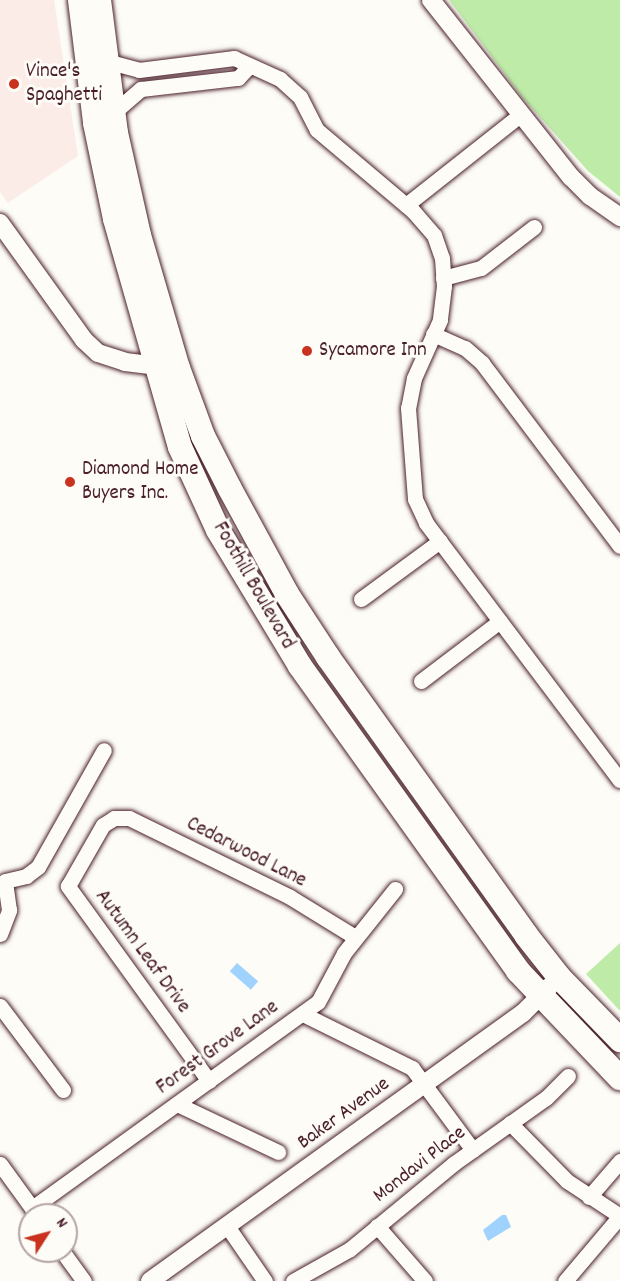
<!DOCTYPE html>
<html>
<head>
<meta charset="utf-8">
<style>
  body { margin:0 }
  #map { position:relative; width:620px; height:1281px; overflow:hidden; background:#fdfcf7; font-family:Dekko,sans-serif }
  div>[style] { position:absolute }
  .built>* { inset:0; background:#fcece7 }
  .green>* { inset:0; background:#bfeba9 }
  .water>* { inset:0; background:#9fd2fd; transform-origin:0 0 }
  .roads { filter:drop-shadow(0 0 2px #4a1f2b) drop-shadow(0 0 2px #4a1f2b) }
  .minor>* { height:15px; margin:-7.5px; padding:0 7.5px; transform-origin:7.5px; border-radius:7.5px; background:#fdfcf7 }
  .tertiary>* { height:18px; margin:-9px; padding:0 9px; transform-origin:9px; border-radius:9px; background:#fdfcf7 }
  .primary>* { height:24px; margin:-12px; padding:0 12px; transform-origin:12px; border-radius:12px; background:#fdfcf7 }
  .dots>* { width:16px; height:16px; translate:-50% -50%; box-sizing:border-box; border:3px solid #fdfcf7; border-radius:50% }
  span { translate:-50% -50%; white-space:nowrap; text-align:center; line-height:1.15; -webkit-text-stroke:6px #fdfcf7; paint-order:stroke }
  .poi-label { font-size:21px; color:#4a1f2b }
  .left { translate:0 -50%; text-align:left }
  .street-label { font-size:21px; color:#4a1f2b }
  .north { position:absolute; left:18px; top:1203px; width:60px; height:60px; box-sizing:border-box; background:#fdfcf7; border:2px solid #b5a4a5; border-radius:50%; rotate:54deg; font-size:16px; font-weight:700; line-height:24px; text-align:center; color:#4a1f2b }
  .north::after { content:''; display:block; margin:auto; width:21px; height:27px; background:#c8321e; clip-path:polygon(50% 0,100% 100%,50% 72%,0 100%) }
</style>
</head>
<body>
<div id="map">
  <div class="built">
    <i style="clip-path:polygon(0 0,54px 0,78px 156px,8px 203px,0 192px)"></i>
  </div>
  <div class="green">
    <i style="clip-path:polygon(449px 0,620px 0,620px 197px,588px 171px,522px 97px)"></i>
    <i style="clip-path:polygon(620px 943px,620px 1011px,586px 974px)"></i>
  </div>
  <div class="water">
    <i style="left:237px;top:963px;width:28px;height:11px;rotate:41deg"></i>
    <i style="clip-path:polygon(502px 1215px,506px 1215px,511px 1227px,488px 1241px,483px 1230px)"></i>
  </div>
  <div class="roads">
    <div class="minor">
      <i style="left:106px;top:61px;width:34px;rotate:15deg"></i>
      <i style="left:139px;top:70px;width:96px;rotate:-7.2deg"></i>
      <i style="left:234px;top:58px;width:51px;rotate:24.5deg"></i>
      <i style="left:280px;top:79px;width:27px;rotate:42deg"></i>
      <i style="left:300px;top:97px;width:37px;rotate:63deg"></i>
      <i style="left:317px;top:130px;width:126px;rotate:40.2deg"></i>
      <i style="left:413px;top:211px;width:32px;rotate:49deg"></i>
      <i style="left:434px;top:235px;width:24px;rotate:71deg"></i>
      <i style="left:442px;top:258px;width:28px;rotate:86deg"></i>
      <i style="left:444px;top:286px;width:34px;rotate:97deg"></i>
      <i style="left:440px;top:320px;width:64px;rotate:114.1deg"></i>
      <i style="left:414px;top:378px;width:31px;rotate:101deg"></i>
      <i style="left:408px;top:408px;width:91px;rotate:85.6deg"></i>
      <i style="left:415px;top:499px;width:26px;rotate:65deg"></i>
      <i style="left:426px;top:523px;width:322px;rotate:53deg"></i>
      <i style="left:113px;top:113px;width:37px;rotate:-41deg"></i>
      <i style="left:141px;top:89px;width:98px;rotate:-6.5deg"></i>
      <i style="left:238px;top:78px;width:16px;rotate:-47deg"></i>
      <i style="left:406px;top:205px;width:145px;rotate:-38.3deg"></i>
      <i style="left:443px;top:278px;width:39px;rotate:-15deg"></i>
      <i style="left:481px;top:268px;width:67px;rotate:-37.7deg"></i>
      <i style="left:433px;top:334px;width:35px;rotate:24deg"></i>
      <i style="left:465px;top:348px;width:23px;rotate:41deg"></i>
      <i style="left:482px;top:363px;width:229px;rotate:53deg"></i>
      <i style="left:361px;top:599px;width:98px;rotate:-36.3deg"></i>
      <i style="left:421px;top:681px;width:99px;rotate:-37.2deg"></i>
      <i style="left:0;top:934px;width:26px;rotate:-69deg"></i>
      <i style="left:9px;top:910px;width:29px;rotate:-98deg"></i>
      <i style="left:5px;top:881px;width:22px;rotate:-13deg"></i>
      <i style="left:26px;top:876px;width:15px;rotate:-37deg"></i>
      <i style="left:38px;top:867px;width:134px;rotate:-60.6deg"></i>
      <i style="left:0;top:1006px;width:105px;rotate:53.1deg"></i>
      <i style="left:303px;top:1014px;width:122px;rotate:26.4deg"></i>
      <i style="left:412px;top:1068px;width:102px;rotate:53.4deg"></i>
      <i style="left:209px;top:1081px;width:241px;rotate:-125.9deg"></i>
      <i style="left:68px;top:886px;width:70px;rotate:-60.2deg"></i>
      <i style="left:103px;top:825px;width:13px;rotate:-32deg"></i>
      <i style="left:114px;top:818px;width:15px"></i>
      <i style="left:129px;top:818px;width:179px;rotate:26.1deg"></i>
      <i style="left:290px;top:897px;width:76px;rotate:31.6deg"></i>
      <i style="left:177px;top:1104px;width:112px;rotate:25.4deg"></i>
      <i style="left:510px;top:1123px;width:81px;rotate:45.5deg"></i>
      <i style="left:567px;top:1181px;width:64px;rotate:33.4deg"></i>
      <i style="left:0;top:1164px;width:63px;rotate:54deg"></i>
      <i style="left:589px;top:1197px;width:48px;rotate:-49.3deg"></i>
      <i style="left:32px;top:1208px;width:352px;rotate:-35.8deg"></i>
      <i style="left:318px;top:1002px;width:55px;rotate:-62deg"></i>
      <i style="left:344px;top:953px;width:82px;rotate:-51.4deg"></i>
      <i style="left:227px;top:1226px;width:67px;rotate:55.4deg"></i>
      <i style="left:377px;top:1226px;width:73px;rotate:48.9deg"></i>
      <i style="left:62px;top:1251px;width:37px;rotate:54deg"></i>
      <i style="left:293px;top:1281px;width:65px;rotate:-29.3deg"></i>
      <i style="left:350px;top:1249px;width:134px;rotate:-39.5deg"></i>
      <i style="left:453px;top:1164px;width:114px;rotate:-35.4deg"></i>
      <i style="left:546px;top:1098px;width:31px;rotate:-45deg"></i>
      <i style="left:565px;top:1281px;width:85px;rotate:-49.8deg"></i>
    </div>
    <div class="tertiary">
      <i style="left:431px;top:0;width:226px;rotate:51.7deg"></i>
      <i style="left:571px;top:177px;width:27px;rotate:45deg"></i>
      <i style="left:590px;top:196px;width:37px;rotate:35deg"></i>
      <i style="left:0;top:223px;width:144px;rotate:54.3deg"></i>
      <i style="left:84px;top:340px;width:19px;rotate:43deg"></i>
      <i style="left:98px;top:353px;width:28px;rotate:18deg"></i>
      <i style="left:125px;top:362px;width:42px;rotate:6.8deg"></i>
      <i style="left:150px;top:1281px;width:459px;rotate:-35.7deg"></i>
      <i style="left:523px;top:1013px;width:37px;rotate:-45deg"></i>
    </div>
    <div class="primary">
      <i style="left:80px;top:0;width:124px;rotate:83deg"></i>
      <i style="left:95px;top:123px;width:98px;rotate:78.2deg"></i>
      <i style="left:115px;top:219px;width:237px;rotate:74.1deg"></i>
      <i style="left:180px;top:447px;width:91px;rotate:65.4deg"></i>
      <i style="left:218px;top:530px;width:159px;rotate:58.9deg"></i>
      <i style="left:300px;top:666px;width:375px;rotate:54.4deg"></i>
      <i style="left:518px;top:971px;width:148px;rotate:46.4deg"></i>
      <i style="left:99px;top:0;width:134px;rotate:82.7deg"></i>
      <i style="left:116px;top:133px;width:105px;rotate:77.3deg"></i>
      <i style="left:139px;top:235px;width:139px;rotate:73.7deg"></i>
      <i style="left:178px;top:368px;width:72px;rotate:69.8deg"></i>
      <i style="left:203px;top:436px;width:59px;rotate:63deg"></i>
      <i style="left:230px;top:489px;width:119px;rotate:61.5deg"></i>
      <i style="left:287px;top:594px;width:75px;rotate:56.9deg"></i>
      <i style="left:328px;top:657px;width:341px;rotate:54.5deg"></i>
      <i style="left:526px;top:935px;width:53px;rotate:51.8deg"></i>
      <i style="left:559px;top:977px;width:88px;rotate:45.9deg"></i>
    </div>
  </div>
  <div class="dots">
    <i style="left:14px;top:84px;background:#c8321e"></i>
    <i style="left:307px;top:351px;background:#c8321e"></i>
    <i style="left:70px;top:482px;background:#c8321e"></i>
  </div>
  <div class="poi-label">
    <span class="left" style="left:26px;top:84px">Vince's<br>Spaghetti</span>
    <span class="left" style="left:319px;top:351px">Sycamore Inn</span>
    <span class="left" style="left:82px;top:482px">Diamond Home<br>Buyers Inc.</span>
  </div>
  <div class="street-label">
    <span style="left:253px;top:586px;rotate:60deg">Foothill Boulevard</span>
    <span style="left:246px;top:853px;rotate:27deg">Cedarwood Lane</span>
    <span style="left:142px;top:952px;rotate:54deg">Autumn Leaf Drive</span>
    <span style="left:218px;top:1048px;rotate:-36deg">Forest Grove Lane</span>
    <span style="left:344px;top:1114px;rotate:-36deg">Baker Avenue</span>
    <span style="left:420px;top:1165px;rotate:-38deg">Mondavi Place</span>
  </div>
  <div class="north">N</div>
</div>
</body>
</html>
